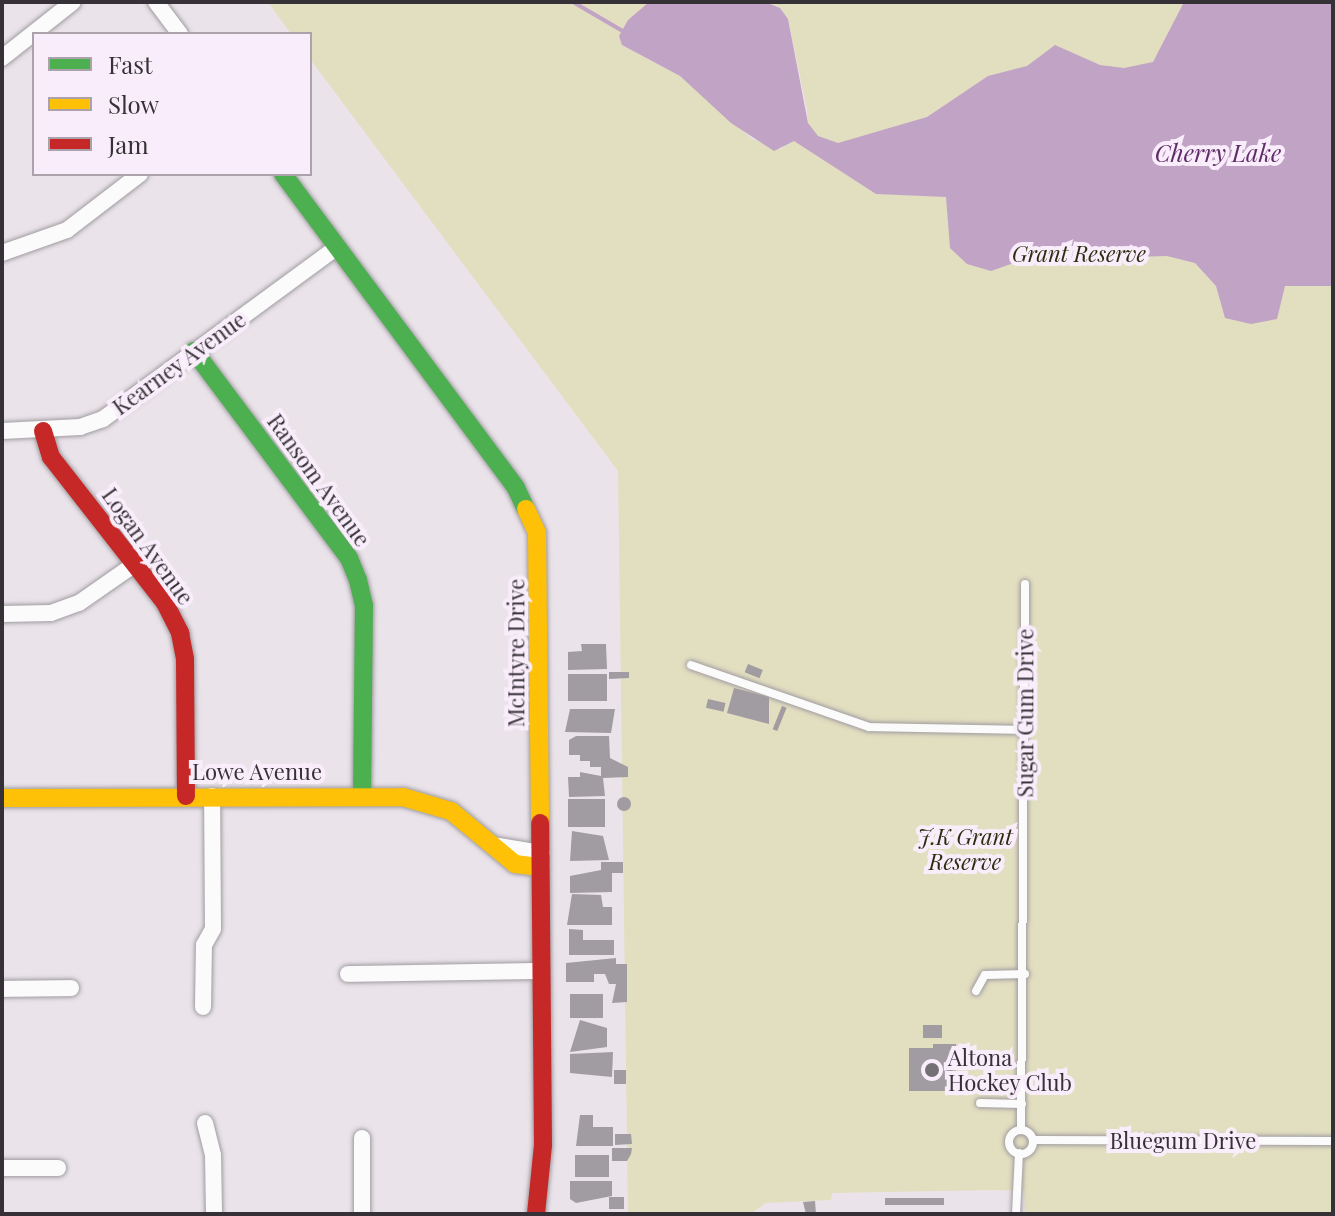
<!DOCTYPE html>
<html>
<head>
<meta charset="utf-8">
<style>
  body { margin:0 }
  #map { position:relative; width:1335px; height:1216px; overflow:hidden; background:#eae4ea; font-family:"Playfair Display",serif }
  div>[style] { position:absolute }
  .green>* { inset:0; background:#e2dec0 }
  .water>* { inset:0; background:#c1a3c6 }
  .stream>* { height:4px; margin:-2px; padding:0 2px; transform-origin:2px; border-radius:2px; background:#c1a3c6 }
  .building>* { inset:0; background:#a19ca1; transform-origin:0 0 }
  .round { border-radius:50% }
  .roads { filter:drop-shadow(0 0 2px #a09ca0) drop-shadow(0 0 2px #a09ca0) }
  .lane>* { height:8px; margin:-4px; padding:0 4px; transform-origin:4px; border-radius:4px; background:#fcfbfc }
  .lane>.ring { margin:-4px; padding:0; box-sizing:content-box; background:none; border:8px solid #fcfbfc; border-radius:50% }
  .street>* { height:16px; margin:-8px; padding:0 8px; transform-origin:8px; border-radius:8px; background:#fcfbfc }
  .fast>* { height:18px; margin:-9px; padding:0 9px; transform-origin:9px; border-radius:9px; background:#4caf50 }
  .slow>* { height:18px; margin:-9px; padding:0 9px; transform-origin:9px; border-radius:9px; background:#ffc107 }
  .jam>* { height:18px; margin:-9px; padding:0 9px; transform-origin:9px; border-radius:9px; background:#c62828 }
  .dots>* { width:22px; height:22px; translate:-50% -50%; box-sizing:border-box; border:4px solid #f9edfb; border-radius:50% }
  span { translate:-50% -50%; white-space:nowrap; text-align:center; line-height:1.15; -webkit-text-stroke:8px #f9edfb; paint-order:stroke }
  .park-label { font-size:22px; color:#2d2b0f; font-style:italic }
  .street-label { font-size:22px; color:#353136 }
  .poi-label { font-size:22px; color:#353136 }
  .left { translate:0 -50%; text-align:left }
  .water-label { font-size:24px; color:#5f2c68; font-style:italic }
  .frame { position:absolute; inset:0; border:4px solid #353136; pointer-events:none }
  .legend { position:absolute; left:32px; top:32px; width:280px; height:144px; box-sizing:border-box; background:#f9edfb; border:2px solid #aba2ac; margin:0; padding:10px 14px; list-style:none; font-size:24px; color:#353136 }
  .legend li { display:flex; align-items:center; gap:16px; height:40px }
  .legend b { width:40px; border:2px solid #aba2ac }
</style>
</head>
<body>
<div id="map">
  <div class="green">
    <i style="clip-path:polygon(268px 2px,649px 2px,628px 20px,622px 45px,680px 76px,752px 139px,781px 149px,808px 123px,807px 110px,788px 19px,780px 8px,765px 2px,1333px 2px,1333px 1214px,1025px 1214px,1024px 1191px,995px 1190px,832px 1193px,831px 1200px,766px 1203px,750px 1214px,628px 1214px,618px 471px,310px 59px,310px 34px,291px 34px)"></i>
  </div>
  <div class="water">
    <i style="clip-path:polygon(649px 2px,765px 2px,780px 8px,788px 19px,808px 123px,818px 136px,838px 143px,927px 117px,988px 76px,1027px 66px,1055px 45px,1100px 65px,1124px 68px,1153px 62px,1184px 2px,1333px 2px,1333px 286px,1285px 286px,1277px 319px,1251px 324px,1225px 318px,1216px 286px,1195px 263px,1167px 256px,1022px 260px,991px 271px,967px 264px,950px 248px,946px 197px,876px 194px,794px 141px,774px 151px,731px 123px,680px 76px,622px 45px,619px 36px,628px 20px)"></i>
  </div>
  <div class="stream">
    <i style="left:573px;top:2px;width:61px;rotate:30.3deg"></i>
  </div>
  <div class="building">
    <i style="clip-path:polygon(581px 644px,606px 644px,607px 669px,568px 670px,568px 652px,582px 651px)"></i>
    <i style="left:748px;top:664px;width:16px;height:9px;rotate:22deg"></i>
    <i style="clip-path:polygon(609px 672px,629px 672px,629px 678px,609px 679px)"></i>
    <i style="left:607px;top:674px;width:27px;height:39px;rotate:90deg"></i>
    <i style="clip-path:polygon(734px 688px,769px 697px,769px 724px,727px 713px)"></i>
    <i style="left:708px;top:699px;width:18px;height:9px;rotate:13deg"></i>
    <i style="left:782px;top:706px;width:5px;height:25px;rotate:22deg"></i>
    <i style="clip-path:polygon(570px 709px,615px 709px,611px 733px,565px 732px)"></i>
    <i style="clip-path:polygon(576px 736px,609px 736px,610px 758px,628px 767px,628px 777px,603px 778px,605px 796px,569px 797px,568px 777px,580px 777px,580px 772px,601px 776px,601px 767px,590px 767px,590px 761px,580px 761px,580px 755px,569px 755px,569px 740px)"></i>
    <i class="round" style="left:617px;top:797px;width:14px;height:14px"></i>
    <i style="left:568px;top:799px;width:37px;height:28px"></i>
    <i style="clip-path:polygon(572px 831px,603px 836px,609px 860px,570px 861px)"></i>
    <i style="clip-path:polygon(601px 862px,623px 862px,623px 873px,612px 873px,612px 892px,570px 893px,570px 876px,601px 870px)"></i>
    <i style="clip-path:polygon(572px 894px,601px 895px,603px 907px,612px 907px,612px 925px,567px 925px)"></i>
    <i style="clip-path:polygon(569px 929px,583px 930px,583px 940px,614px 940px,614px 955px,569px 955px)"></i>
    <i style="clip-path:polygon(616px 958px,616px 964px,627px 964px,627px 1002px,612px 1003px,616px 984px,609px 984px,605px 974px,594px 974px,594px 982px,566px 982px,566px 963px)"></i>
    <i style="left:570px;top:994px;width:33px;height:24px"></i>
    <i style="clip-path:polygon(580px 1020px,607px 1028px,607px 1047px,570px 1052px)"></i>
    <i style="left:923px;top:1025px;width:19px;height:13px"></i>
    <i style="clip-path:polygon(933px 1044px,956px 1044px,956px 1091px,909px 1091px,909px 1048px,933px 1048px)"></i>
    <i style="clip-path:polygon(613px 1052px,612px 1077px,570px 1073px,570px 1054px)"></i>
    <i style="left:614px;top:1070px;width:12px;height:14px"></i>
    <i style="clip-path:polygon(580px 1115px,593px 1115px,593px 1127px,613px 1127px,613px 1146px,576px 1146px)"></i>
    <i style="clip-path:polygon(615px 1134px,631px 1134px,632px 1144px,615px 1145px)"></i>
    <i style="clip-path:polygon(612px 1148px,632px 1148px,631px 1154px,627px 1161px,612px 1161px)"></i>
    <i style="left:575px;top:1155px;width:34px;height:22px"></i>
    <i style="clip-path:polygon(570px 1181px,612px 1181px,612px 1196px,576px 1203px,570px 1199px)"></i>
    <i style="left:609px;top:1197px;width:15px;height:12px"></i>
    <i style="left:944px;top:1198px;width:7px;height:59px;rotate:90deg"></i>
    <i style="clip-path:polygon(815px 1201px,816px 1214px,806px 1214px,803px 1202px)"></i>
  </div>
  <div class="roads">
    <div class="lane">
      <i style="left:691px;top:665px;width:188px;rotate:19.2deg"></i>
      <i style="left:869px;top:727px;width:156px;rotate:1.1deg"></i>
      <i style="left:976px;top:991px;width:18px;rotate:-61deg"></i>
      <i style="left:985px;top:975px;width:40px;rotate:-1.4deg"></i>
      <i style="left:980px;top:1103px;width:42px;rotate:1.4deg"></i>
      <i style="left:1021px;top:1130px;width:546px;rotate:-89.58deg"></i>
      <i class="ring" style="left:1009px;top:1130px;width:16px;height:16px"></i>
      <i style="left:1033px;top:1140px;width:300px;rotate:0.2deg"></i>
      <i style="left:1016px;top:1214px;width:61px;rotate:-87.2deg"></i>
    </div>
    <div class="street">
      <i style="left:156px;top:2px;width:40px;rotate:53deg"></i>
      <i style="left:2px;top:58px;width:90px;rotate:-38.3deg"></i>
      <i style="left:2px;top:253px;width:69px;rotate:-19.5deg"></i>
      <i style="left:67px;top:230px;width:92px;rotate:-37.5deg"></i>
      <i style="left:2px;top:431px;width:78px;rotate:-2.9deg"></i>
      <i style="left:80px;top:427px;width:24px;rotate:-19deg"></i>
      <i style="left:103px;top:419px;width:290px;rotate:-36.3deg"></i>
      <i style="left:2px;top:614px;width:49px;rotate:-1.2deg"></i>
      <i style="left:51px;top:613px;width:30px;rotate:-20deg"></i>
      <i style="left:79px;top:603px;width:68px;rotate:-34.9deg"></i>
      <i style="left:499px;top:846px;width:43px;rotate:9.5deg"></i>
      <i style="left:348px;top:974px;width:194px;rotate:-0.9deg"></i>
      <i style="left:2px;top:989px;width:69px;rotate:-0.8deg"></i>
      <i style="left:203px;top:1007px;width:62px;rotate:-89.1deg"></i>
      <i style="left:204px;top:945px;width:18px;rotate:-61deg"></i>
      <i style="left:213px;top:929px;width:133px;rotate:-90.4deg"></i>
      <i style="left:205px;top:1123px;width:33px;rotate:76deg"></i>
      <i style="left:213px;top:1155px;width:59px;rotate:89deg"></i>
      <i style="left:2px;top:1168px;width:56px"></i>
      <i style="left:362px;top:1214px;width:76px;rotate:-90deg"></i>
    </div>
    <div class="fast">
      <i style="left:283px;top:174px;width:391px;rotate:53.4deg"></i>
      <i style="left:516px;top:488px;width:23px;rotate:65deg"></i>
      <i style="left:194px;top:351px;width:259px;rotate:53.2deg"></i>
      <i style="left:349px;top:558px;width:24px;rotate:68deg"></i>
      <i style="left:358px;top:580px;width:26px;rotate:77deg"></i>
      <i style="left:364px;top:605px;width:190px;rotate:90.6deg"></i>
    </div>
    <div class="slow">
      <i style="left:526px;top:509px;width:26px;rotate:65deg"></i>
      <i style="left:537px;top:533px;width:290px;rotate:89.4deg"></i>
      <i style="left:2px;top:798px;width:401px;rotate:-0.1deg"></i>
      <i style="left:403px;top:797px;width:50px;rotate:16.3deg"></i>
      <i style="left:451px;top:811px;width:83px;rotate:39.6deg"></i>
      <i style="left:515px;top:864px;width:26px;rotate:7deg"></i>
    </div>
    <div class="jam">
      <i style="left:43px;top:431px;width:27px;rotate:73deg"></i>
      <i style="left:51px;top:457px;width:185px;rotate:52deg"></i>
      <i style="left:165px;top:603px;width:34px;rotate:63deg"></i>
      <i style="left:180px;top:633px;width:26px;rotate:79deg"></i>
      <i style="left:185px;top:659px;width:137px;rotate:89.6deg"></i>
      <i style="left:536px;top:1214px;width:69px;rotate:-84.2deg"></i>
      <i style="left:543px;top:1145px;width:322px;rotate:-90.5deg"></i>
    </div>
  </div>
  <div class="dots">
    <i style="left:932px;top:1070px;background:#747075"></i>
  </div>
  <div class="park-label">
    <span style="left:1079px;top:254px">Grant Reserve</span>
    <span style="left:965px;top:849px">J.K Grant<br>Reserve</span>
  </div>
  <div class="street-label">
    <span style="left:179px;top:363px;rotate:-36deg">Kearney Avenue</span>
    <span style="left:319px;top:480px;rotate:54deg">Ransom Avenue</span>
    <span style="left:148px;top:546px;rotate:54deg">Logan Avenue</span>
    <span style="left:516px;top:653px;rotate:-90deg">McIntyre Drive</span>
    <span style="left:1025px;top:713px;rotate:-90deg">Sugar Gum Drive</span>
    <span style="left:257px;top:772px">Lowe Avenue</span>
    <span style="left:1183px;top:1141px">Bluegum Drive</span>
  </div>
  <div class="poi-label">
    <span class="left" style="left:948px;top:1070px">Altona<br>Hockey Club</span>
  </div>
  <div class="water-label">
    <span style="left:1218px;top:153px">Cherry Lake</span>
  </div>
  <div class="frame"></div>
  <ul class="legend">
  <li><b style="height:10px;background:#4caf50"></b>Fast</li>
  <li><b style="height:10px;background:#ffc107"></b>Slow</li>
  <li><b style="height:10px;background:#c62828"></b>Jam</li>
  </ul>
</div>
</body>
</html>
